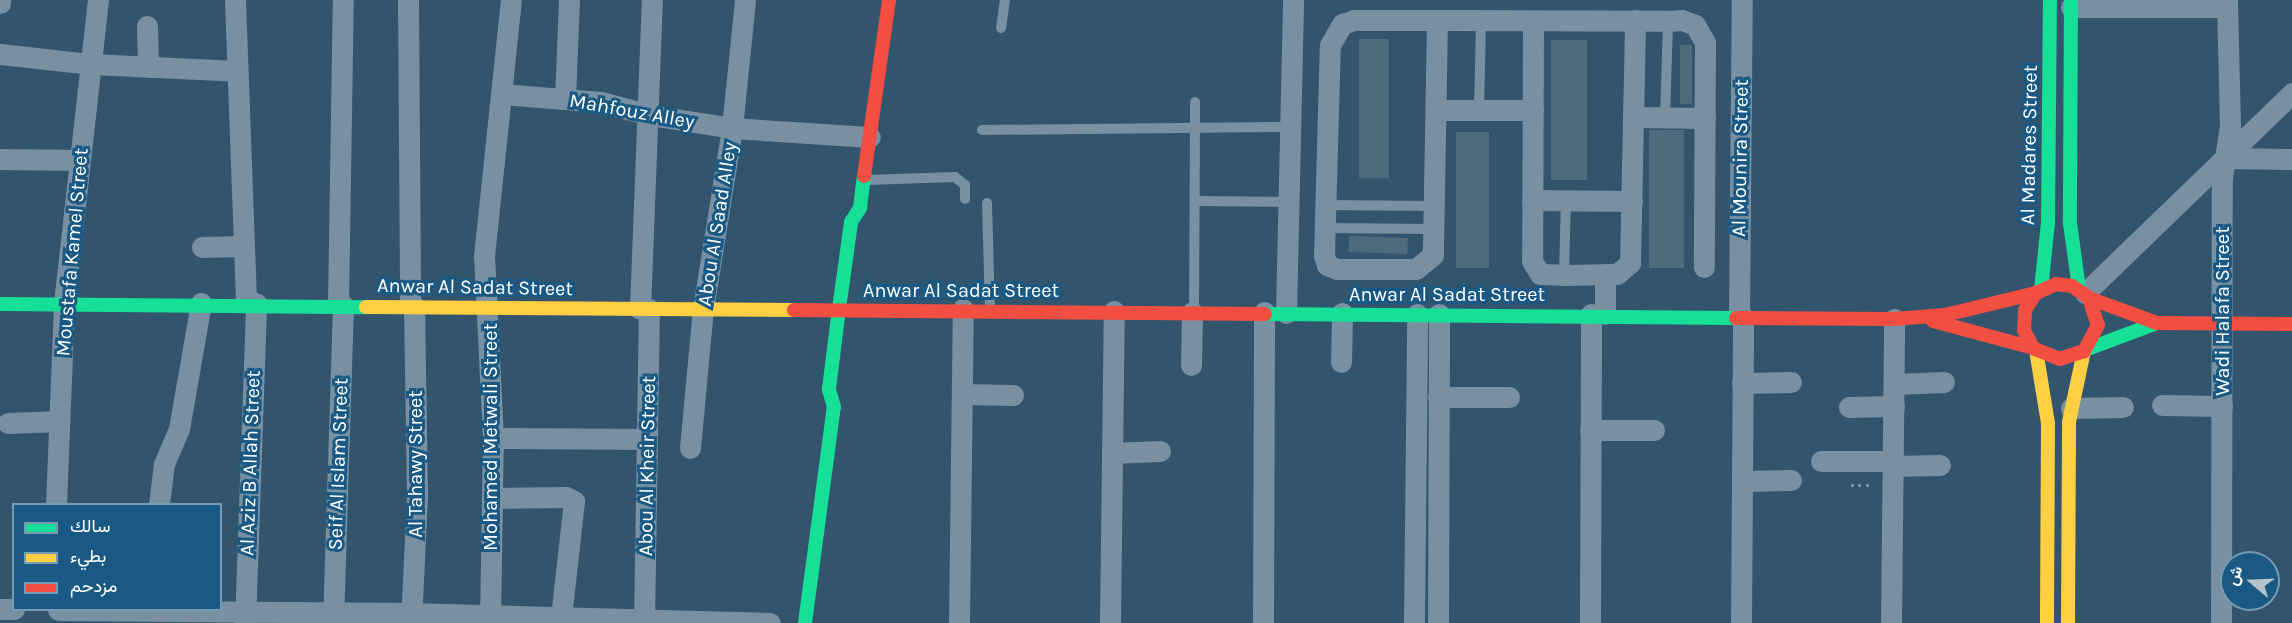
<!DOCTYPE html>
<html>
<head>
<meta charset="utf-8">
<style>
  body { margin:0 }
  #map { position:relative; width:2292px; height:623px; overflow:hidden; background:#32546c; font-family:Karla,Vazirmatn,sans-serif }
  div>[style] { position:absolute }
  .building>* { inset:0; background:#4e6a7d; transform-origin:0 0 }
  .path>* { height:3px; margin-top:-1.5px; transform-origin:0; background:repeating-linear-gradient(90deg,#7890a2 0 3px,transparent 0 7.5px) }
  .lane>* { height:10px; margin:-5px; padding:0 5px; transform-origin:5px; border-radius:5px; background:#7890a2 }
  .street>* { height:21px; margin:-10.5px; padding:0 10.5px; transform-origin:10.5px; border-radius:10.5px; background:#7890a2 }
  .fast>* { height:14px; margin:-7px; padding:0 7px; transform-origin:7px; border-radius:7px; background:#16e098 }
  .slow>* { height:14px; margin:-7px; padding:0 7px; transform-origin:7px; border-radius:7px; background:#ffcf43 }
  .jam>* { height:14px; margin:-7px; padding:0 7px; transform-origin:7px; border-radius:7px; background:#f24e42 }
  span { translate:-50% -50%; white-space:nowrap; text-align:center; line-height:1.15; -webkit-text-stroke:6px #195984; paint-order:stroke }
  .street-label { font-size:20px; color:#fff }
  .legend { position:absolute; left:12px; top:503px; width:210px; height:108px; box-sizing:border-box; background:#195984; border:2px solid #759bb5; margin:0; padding:8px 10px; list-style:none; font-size:18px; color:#fff }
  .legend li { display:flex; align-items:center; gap:12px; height:30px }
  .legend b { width:30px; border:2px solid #759bb5 }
  .north { position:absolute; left:2220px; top:551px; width:60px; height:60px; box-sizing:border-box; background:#195984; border:2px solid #759bb5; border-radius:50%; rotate:289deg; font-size:16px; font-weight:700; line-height:24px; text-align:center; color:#fff }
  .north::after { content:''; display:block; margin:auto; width:21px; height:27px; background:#b7c3cc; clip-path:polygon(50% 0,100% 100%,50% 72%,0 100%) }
</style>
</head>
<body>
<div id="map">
  <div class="building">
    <i style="left:1359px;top:39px;width:30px;height:139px"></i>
    <i style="left:1551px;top:40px;width:36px;height:140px"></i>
    <i style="left:1680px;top:45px;width:12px;height:59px"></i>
    <i style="left:1649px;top:130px;width:35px;height:138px"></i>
    <i style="left:1456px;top:132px;width:33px;height:136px"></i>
    <i style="left:1349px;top:236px;width:59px;height:16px;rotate:2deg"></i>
  </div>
  <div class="path">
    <i style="left:1851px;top:485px;width:21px"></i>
  </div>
  <div class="lane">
    <i style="left:1001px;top:28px;width:28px;rotate:-82deg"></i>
    <i style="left:1479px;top:110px;width:90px;rotate:-88.7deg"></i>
    <i style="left:1665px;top:118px;width:97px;rotate:-88.2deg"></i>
    <i style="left:982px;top:130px;width:308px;rotate:-0.6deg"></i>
    <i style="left:866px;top:180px;width:89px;rotate:-1.9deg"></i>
    <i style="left:955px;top:177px;width:13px;rotate:39deg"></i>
    <i style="left:965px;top:185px;width:14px;rotate:90deg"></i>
    <i style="left:1195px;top:201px;width:94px;rotate:0.6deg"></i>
    <i style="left:987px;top:203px;width:107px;rotate:88.4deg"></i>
    <i style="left:1325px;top:205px;width:110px;rotate:0.5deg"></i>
    <i style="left:1324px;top:228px;width:111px;rotate:0.5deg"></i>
    <i style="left:1564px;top:275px;width:74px;rotate:-88.5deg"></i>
    <i style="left:1194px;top:312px;width:210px;rotate:-89.7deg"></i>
  </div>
  <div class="street">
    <i style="left:235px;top:0;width:303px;rotate:87.9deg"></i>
    <i style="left:408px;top:0;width:306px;rotate:89.6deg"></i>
    <i style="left:0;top:3px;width:3px;rotate:-90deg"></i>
    <i style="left:2071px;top:7px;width:156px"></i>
    <i style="left:1437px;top:20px;width:235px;rotate:91deg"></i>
    <i style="left:1433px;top:255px;width:22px;rotate:141deg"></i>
    <i style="left:1416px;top:269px;width:79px;rotate:180deg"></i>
    <i style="left:1337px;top:269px;width:11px;rotate:-158deg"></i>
    <i style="left:1327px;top:265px;width:10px;rotate:-107deg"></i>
    <i style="left:1324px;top:255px;width:210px;rotate:-88.4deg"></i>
    <i style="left:1330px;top:45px;width:24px;rotate:-60deg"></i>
    <i style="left:1342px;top:24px;width:13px;rotate:-18deg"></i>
    <i style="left:1354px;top:20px;width:83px"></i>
    <i style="left:1437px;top:20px;width:231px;rotate:0.2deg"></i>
    <i style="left:1668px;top:21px;width:14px;rotate:-4deg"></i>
    <i style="left:1682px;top:20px;width:14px;rotate:21deg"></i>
    <i style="left:1695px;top:25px;width:20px;rotate:60deg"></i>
    <i style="left:1705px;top:42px;width:225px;rotate:90.3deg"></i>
    <i style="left:1533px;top:21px;width:240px;rotate:90.2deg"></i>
    <i style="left:1532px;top:261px;width:15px;rotate:58deg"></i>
    <i style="left:1540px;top:274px;width:24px;rotate:2deg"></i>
    <i style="left:1564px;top:275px;width:53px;rotate:-1.1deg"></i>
    <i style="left:1617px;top:274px;width:17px;rotate:-40deg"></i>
    <i style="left:1630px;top:263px;width:243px;rotate:-88.8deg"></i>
    <i style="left:147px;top:26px;width:41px;rotate:88.6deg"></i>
    <i style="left:0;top:54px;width:92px;rotate:6.3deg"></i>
    <i style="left:91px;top:64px;width:146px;rotate:2.7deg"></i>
    <i style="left:501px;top:94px;width:100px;rotate:4.6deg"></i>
    <i style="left:601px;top:102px;width:51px;rotate:14.9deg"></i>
    <i style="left:650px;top:115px;width:83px;rotate:9deg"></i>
    <i style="left:732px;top:128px;width:138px;rotate:3.7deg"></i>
    <i style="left:565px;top:99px;width:99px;rotate:-87.7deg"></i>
    <i style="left:1436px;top:110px;width:97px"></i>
    <i style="left:1633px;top:117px;width:72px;rotate:0.8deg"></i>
    <i style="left:2226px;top:158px;width:66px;rotate:0.9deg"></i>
    <i style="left:0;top:159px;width:80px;rotate:0.7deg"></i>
    <i style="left:1532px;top:200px;width:100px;rotate:0.6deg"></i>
    <i style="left:202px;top:247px;width:42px;rotate:-1.4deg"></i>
    <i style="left:1605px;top:274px;width:40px;rotate:90deg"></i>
    <i style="left:2085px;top:293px;width:288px;rotate:-44deg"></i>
    <i style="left:338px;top:305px;width:305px;rotate:-89.1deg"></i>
    <i style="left:640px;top:309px;width:309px;rotate:-87.8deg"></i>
    <i style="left:1286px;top:313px;width:313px;rotate:-88.7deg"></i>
    <i style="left:1739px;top:317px;width:317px;rotate:-89.5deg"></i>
    <i style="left:1341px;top:362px;width:49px;rotate:-88.8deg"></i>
    <i style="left:1191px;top:365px;width:53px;rotate:-88.9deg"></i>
    <i style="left:1742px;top:383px;width:49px;rotate:-1.2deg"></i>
    <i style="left:1894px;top:384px;width:50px;rotate:-2.3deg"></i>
    <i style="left:962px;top:394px;width:51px;rotate:1.1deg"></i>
    <i style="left:1438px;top:397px;width:71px"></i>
    <i style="left:2162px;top:405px;width:60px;rotate:1deg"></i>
    <i style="left:1849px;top:407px;width:45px;rotate:-1.3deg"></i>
    <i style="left:2071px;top:408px;width:52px;rotate:-1.1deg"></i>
    <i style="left:8px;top:423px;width:51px;rotate:-2.2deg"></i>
    <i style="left:1590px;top:430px;width:64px"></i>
    <i style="left:493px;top:438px;width:154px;rotate:0.4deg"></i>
    <i style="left:690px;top:448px;width:140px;rotate:-84.7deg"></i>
    <i style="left:703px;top:309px;width:183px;rotate:-80.9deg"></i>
    <i style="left:732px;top:128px;width:129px;rotate:-84.2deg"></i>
    <i style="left:1112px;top:453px;width:48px;rotate:-2.4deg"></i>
    <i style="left:1821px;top:461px;width:72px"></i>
    <i style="left:1893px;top:466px;width:47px;rotate:-1.2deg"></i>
    <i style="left:1742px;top:481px;width:49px;rotate:-1.2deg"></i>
    <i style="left:493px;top:498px;width:73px;rotate:-0.8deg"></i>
    <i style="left:566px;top:497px;width:9px;rotate:27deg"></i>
    <i style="left:574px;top:501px;width:117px;rotate:96.4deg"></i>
    <i style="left:56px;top:504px;width:201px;rotate:-87.7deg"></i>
    <i style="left:64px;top:303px;width:305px;rotate:-83.6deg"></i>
    <i style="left:159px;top:504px;width:40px;rotate:-82.9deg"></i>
    <i style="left:164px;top:464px;width:38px;rotate:-67deg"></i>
    <i style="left:179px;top:429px;width:128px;rotate:-80.1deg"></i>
    <i style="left:0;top:609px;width:14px"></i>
    <i style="left:58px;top:610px;width:353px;rotate:0.5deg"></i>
    <i style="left:411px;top:613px;width:359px;rotate:1.6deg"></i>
    <i style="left:245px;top:623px;width:320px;rotate:-88deg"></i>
    <i style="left:333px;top:623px;width:318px;rotate:-88.2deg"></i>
    <i style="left:411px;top:623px;width:127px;rotate:-87.3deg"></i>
    <i style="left:417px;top:496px;width:190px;rotate:-90.9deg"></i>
    <i style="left:490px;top:623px;width:185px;rotate:-89.1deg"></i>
    <i style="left:493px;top:438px;width:182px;rotate:-92.8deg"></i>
    <i style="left:484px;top:256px;width:257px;rotate:-84deg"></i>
    <i style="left:644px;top:623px;width:314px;rotate:-89.1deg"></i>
    <i style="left:959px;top:623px;width:314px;rotate:-89.3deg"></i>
    <i style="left:1110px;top:623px;width:312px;rotate:-89.3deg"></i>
    <i style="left:1263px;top:623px;width:311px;rotate:-89.8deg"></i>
    <i style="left:1414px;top:623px;width:309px;rotate:-89.4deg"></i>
    <i style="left:1438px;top:623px;width:309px;rotate:-89.8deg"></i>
    <i style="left:1590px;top:623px;width:309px;rotate:-89.8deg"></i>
    <i style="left:1741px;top:623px;width:306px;rotate:-89.6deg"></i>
    <i style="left:1891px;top:623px;width:304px;rotate:-89.4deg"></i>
    <i style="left:2221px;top:623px;width:445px;rotate:-89.9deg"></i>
    <i style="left:2222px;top:178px;width:53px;rotate:-81.3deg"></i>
    <i style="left:2230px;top:126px;width:126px;rotate:-91.4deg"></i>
  </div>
  <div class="fast">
    <i style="left:2071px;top:0;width:223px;rotate:90.3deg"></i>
    <i style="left:2070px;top:223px;width:67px;rotate:82.2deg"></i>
    <i style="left:2041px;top:290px;width:68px;rotate:-84.1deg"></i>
    <i style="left:2048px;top:222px;width:222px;rotate:-89.5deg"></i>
    <i style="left:0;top:304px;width:366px;rotate:0.5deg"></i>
    <i style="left:1265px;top:314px;width:471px;rotate:0.5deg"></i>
    <i style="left:2085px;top:350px;width:77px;rotate:-20.6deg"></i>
    <i style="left:805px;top:623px;width:218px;rotate:-82.4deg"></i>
    <i style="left:834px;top:407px;width:19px;rotate:-106deg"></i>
    <i style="left:829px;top:389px;width:81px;rotate:-82.9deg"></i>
    <i style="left:839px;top:309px;width:88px;rotate:-82.1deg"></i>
    <i style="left:851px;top:222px;width:17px;rotate:-57deg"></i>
    <i style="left:860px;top:208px;width:32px;rotate:-83deg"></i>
  </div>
  <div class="slow">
    <i style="left:366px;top:307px;width:428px;rotate:0.4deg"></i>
    <i style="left:2036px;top:350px;width:74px;rotate:80.7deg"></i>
    <i style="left:2048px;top:423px;width:200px;rotate:90.3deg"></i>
    <i style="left:2068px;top:623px;width:201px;rotate:-89.7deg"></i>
    <i style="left:2069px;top:422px;width:73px;rotate:-78.1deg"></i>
  </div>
  <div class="jam">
    <i style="left:864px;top:176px;width:178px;rotate:-81.9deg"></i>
    <i style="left:2089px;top:298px;width:28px;rotate:72deg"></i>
    <i style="left:2098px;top:325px;width:30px;rotate:118deg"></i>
    <i style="left:2084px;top:351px;width:25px;rotate:162deg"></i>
    <i style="left:2060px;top:359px;width:29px;rotate:-158deg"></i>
    <i style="left:2033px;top:348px;width:20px;rotate:-117deg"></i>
    <i style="left:2024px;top:330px;width:20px;rotate:-87deg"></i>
    <i style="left:2025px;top:310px;width:20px;rotate:-57deg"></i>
    <i style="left:2036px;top:293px;width:22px;rotate:-24deg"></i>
    <i style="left:2056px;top:284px;width:16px;rotate:7deg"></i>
    <i style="left:2072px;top:286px;width:21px;rotate:35deg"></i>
    <i style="left:2089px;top:298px;width:72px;rotate:20.2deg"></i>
    <i style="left:2157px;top:323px;width:135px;rotate:0.4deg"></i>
    <i style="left:794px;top:310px;width:471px;rotate:0.5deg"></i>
    <i style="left:1736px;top:318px;width:158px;rotate:0.4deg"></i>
    <i style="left:1894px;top:319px;width:51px;rotate:-4.5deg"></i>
    <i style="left:1945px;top:315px;width:94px;rotate:-13.6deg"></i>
    <i style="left:1933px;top:321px;width:104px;rotate:15.1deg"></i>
  </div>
  <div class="street-label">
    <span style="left:632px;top:111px;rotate:10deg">Mahfouz Alley</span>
    <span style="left:2029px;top:145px;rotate:-89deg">Al Madares Street</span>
    <span style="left:1740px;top:158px;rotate:-89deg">Al Mounira Street</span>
    <span style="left:717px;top:224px;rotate:-81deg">Abou Al Saad Alley</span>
    <span style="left:72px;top:252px;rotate:-85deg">Moustafa Kamel Street</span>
    <span style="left:475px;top:287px;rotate:1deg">Anwar Al Sadat Street</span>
    <span style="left:961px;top:290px">Anwar Al Sadat Street</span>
    <span style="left:1447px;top:294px">Anwar Al Sadat Street</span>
    <span style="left:2222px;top:311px;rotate:-90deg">Wadi Halafa Street</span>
    <span style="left:490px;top:437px;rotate:-90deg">Mohamed Metwali Street</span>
    <span style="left:250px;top:463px;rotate:-88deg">Al Aziz B Allah Street</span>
    <span style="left:338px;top:464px;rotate:-88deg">Seif Al Islam Street</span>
    <span style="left:415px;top:464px;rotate:-90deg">Al Tahawy Street</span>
    <span style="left:647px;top:466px;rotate:-89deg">Abou Al Kheir Street</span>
  </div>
  <ul class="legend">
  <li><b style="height:8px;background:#16e098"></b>سالك</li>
  <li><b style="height:8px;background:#ffcf43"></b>بطيء</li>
  <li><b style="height:8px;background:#f24e42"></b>مزدحم</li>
  </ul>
  <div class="north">ش</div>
</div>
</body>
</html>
